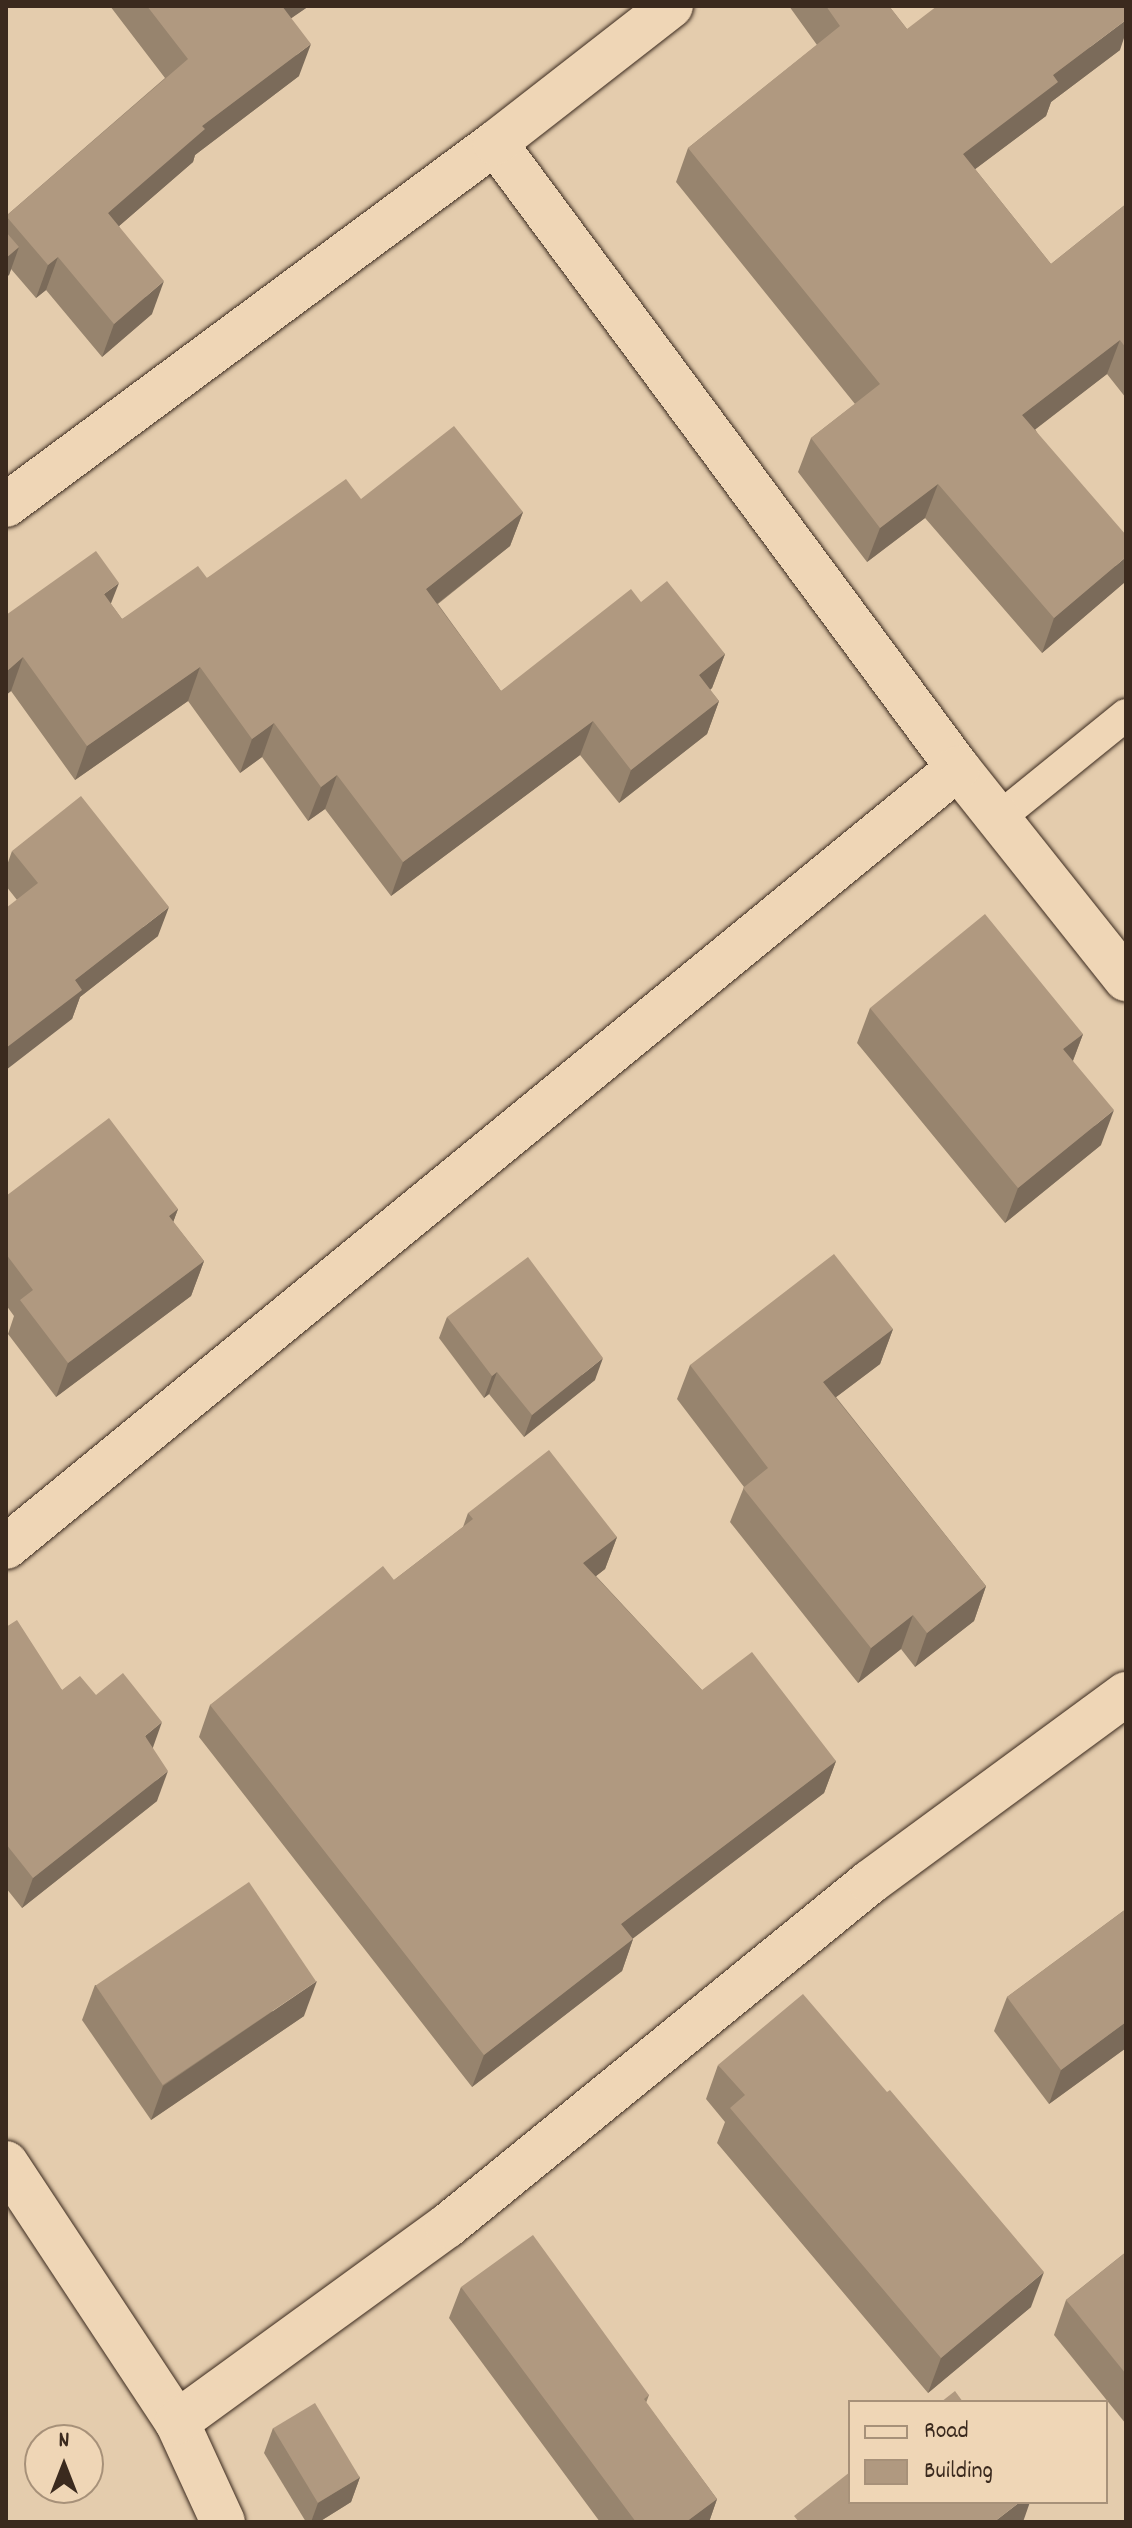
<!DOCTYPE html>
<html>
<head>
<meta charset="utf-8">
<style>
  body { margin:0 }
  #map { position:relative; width:1132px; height:2528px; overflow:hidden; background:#e4ccad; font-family:Dekko,sans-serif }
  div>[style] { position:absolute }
  .roads { filter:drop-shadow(0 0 2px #3b2a1e) drop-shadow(0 0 2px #3b2a1e) }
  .lane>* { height:32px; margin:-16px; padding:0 16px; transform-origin:16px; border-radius:16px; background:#efd6b6 }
  .street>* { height:44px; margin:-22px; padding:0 22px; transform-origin:22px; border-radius:22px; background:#efd6b6 }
  .wall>* { inset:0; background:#97846e }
  .shaded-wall>* { inset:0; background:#7b6b5a }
  .building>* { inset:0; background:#b09980; transform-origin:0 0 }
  span { translate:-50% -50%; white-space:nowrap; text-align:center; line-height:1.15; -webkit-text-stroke:7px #efd6b6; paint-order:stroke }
  .frame { position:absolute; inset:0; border:8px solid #3b2a1e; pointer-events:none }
  .legend { position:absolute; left:848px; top:2400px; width:260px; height:104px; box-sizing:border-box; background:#efd6b6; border:2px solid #a79179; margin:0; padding:10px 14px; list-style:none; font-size:24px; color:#3b2a1e }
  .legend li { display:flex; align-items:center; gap:16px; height:40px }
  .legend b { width:40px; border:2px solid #a79179 }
  .north { position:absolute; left:24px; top:2424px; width:80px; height:80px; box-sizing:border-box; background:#efd6b6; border:2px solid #a79179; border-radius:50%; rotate:0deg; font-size:22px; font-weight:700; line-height:32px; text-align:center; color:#3b2a1e }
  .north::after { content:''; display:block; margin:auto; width:28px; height:36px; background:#3b2a1e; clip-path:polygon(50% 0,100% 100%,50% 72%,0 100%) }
</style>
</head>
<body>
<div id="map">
  <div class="roads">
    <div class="lane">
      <i style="left:1000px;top:817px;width:162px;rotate:-39deg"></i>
    </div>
    <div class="street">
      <i style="left:495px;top:143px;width:778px;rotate:53.47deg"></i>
      <i style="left:958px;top:768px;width:270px;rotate:51.5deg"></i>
      <i style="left:6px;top:505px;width:608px;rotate:-36.51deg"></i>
      <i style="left:495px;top:143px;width:223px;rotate:-37.9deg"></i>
      <i style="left:6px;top:1547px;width:1230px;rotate:-39.29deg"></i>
      <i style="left:6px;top:2163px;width:310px;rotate:56.6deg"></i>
      <i style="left:177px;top:2422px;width:110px;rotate:65.3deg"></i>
      <i style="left:177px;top:2422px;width:334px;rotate:-36deg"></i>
      <i style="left:447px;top:2226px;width:545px;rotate:-39.12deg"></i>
      <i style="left:870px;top:1882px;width:318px;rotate:-36.3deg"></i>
    </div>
  </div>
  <div class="wall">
    <i style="clip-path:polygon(110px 6px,309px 6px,291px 18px,299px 76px,195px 155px,193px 162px,119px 226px,152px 314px,102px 357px,46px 290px,36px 298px,11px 269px,9px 275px,6px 277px,6px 216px,165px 78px)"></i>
    <i style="clip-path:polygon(789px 6px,889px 6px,907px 29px,1120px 50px,1051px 102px,1046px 116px,975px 169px,1051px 264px,1126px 204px,1126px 398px,1107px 374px,1035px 429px,1125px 582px,1042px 653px,925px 518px,867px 562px,798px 472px,811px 438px,855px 404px,676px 182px,688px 148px,817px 45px)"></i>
    <i style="clip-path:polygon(361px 499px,523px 512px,510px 546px,438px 604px,501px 691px,641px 602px,725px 654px,712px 688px,710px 690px,719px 701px,707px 734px,619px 803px,580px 755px,391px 896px,325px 809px,308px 821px,262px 757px,240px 773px,188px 701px,75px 780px,11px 691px,6px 695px,6px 615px,111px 604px,122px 619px,207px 578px)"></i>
    <i style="clip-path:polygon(12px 851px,158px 936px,80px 997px,72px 1019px,17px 900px,6px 886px,6px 868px)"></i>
    <i style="clip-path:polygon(870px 1008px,1083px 1034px,1073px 1061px,1101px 1145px,1005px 1223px,857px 1043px)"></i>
    <i style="clip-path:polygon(6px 1196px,178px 1209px,173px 1222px,204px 1261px,191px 1296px,56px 1397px,8px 1334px,14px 1316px,6px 1305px)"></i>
    <i style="clip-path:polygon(447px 1317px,595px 1380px,524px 1437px,489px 1394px,484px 1398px,439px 1338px)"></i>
    <i style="clip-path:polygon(893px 1329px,880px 1364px,836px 1397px,986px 1586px,974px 1621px,915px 1667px,901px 1649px,858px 1683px,730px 1522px,744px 1487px,677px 1399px,690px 1365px)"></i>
    <i style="clip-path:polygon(468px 1513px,617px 1537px,605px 1569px,596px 1576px,702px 1690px,836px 1761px,824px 1793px,633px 1938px,633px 1939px,622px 1971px,472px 2087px,199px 1737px,210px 1705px,394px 1580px,463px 1527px)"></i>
    <i style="clip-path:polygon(6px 1627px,62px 1690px,96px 1695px,153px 1748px,157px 1801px,22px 1908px,6px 1888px)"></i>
    <i style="clip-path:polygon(1126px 1909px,1126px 2048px,1049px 2104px,994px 2031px,1007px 1997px)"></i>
    <i style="clip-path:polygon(95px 1985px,304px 2016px,151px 2120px,82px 2020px)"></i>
    <i style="clip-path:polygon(718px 2065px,1031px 2307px,928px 2393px,717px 2143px,725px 2122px,706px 2099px)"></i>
    <i style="clip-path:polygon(1126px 2252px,1126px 2424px,1054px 2335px,1066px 2300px)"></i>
    <i style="clip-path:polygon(461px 2287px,649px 2395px,646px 2403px,717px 2499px,709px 2522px,600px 2522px,449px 2318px)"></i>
    <i style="clip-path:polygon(273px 2428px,360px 2477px,351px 2502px,319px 2522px,306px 2522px,264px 2453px)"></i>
  </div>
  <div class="shaded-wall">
    <i style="clip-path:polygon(277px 6px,309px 6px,267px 35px)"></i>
    <i style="clip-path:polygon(1126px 20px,1126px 32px,1120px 50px,1051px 102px,1046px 116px,950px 188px,963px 154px,1053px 75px)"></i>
    <i style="clip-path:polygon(311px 44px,299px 76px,195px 155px,193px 162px,96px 246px,108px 213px,202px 126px)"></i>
    <i style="clip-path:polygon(19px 247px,9px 275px,6px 277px,6px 258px)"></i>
    <i style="clip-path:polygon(58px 257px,46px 290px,36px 298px,48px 265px)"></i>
    <i style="clip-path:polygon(164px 281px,152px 314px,102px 357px,114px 324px)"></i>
    <i style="clip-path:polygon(1120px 340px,1107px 374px,1010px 449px,1022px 415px)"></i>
    <i style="clip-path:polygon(938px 484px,925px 518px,867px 562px,880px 528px)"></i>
    <i style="clip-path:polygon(523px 512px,510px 546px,414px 622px,426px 589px)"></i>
    <i style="clip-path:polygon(1126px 557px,1126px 578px,1125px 582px,1042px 653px,1054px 618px)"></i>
    <i style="clip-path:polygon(119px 583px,106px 616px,104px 594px)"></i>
    <i style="clip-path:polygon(725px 654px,712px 688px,687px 709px,699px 675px)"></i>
    <i style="clip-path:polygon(23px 657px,11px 691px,6px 695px,6px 672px)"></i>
    <i style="clip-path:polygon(200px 667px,188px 701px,75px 780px,87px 746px)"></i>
    <i style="clip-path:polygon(719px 701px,707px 734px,619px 803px,631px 770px)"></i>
    <i style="clip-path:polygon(593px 721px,580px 755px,391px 896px,403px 862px)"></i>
    <i style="clip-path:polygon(274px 723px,262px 757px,240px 773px,252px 739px)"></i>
    <i style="clip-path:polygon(337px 775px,325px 809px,308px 821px,321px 787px)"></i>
    <i style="clip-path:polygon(169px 907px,158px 936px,80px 997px,72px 1019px,6px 1070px,6px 1048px,75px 980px)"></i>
    <i style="clip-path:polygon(1083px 1034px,1070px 1068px,1063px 1049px)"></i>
    <i style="clip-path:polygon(1114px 1110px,1101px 1145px,1005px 1223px,1018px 1188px)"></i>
    <i style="clip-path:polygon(178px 1209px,165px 1244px,169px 1216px)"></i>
    <i style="clip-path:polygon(204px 1261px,191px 1296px,56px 1397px,68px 1363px)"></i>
    <i style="clip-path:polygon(893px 1329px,880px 1364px,811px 1416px,823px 1382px)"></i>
    <i style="clip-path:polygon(603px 1358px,595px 1380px,524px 1437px,532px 1415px)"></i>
    <i style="clip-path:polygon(497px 1372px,489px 1394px,484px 1398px,492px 1376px)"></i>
    <i style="clip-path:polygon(617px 1537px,605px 1569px,572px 1595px,583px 1563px)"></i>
    <i style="clip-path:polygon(986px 1586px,974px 1621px,915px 1667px,927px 1633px)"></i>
    <i style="clip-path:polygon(913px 1615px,901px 1649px,858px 1683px,871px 1648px)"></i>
    <i style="clip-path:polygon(162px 1722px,151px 1753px,145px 1736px)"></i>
    <i style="clip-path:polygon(836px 1761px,824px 1793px,610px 1956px,621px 1924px)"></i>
    <i style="clip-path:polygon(168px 1771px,157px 1801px,22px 1908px,33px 1878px)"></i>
    <i style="clip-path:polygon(633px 1939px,622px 1971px,472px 2087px,484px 2055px)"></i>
    <i style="clip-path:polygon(317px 1981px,304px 2016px,151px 2120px,163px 2086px)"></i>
    <i style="clip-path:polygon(1126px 2022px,1126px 2048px,1049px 2104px,1061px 2070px)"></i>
    <i style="clip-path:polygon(1044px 2272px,1031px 2307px,928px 2393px,941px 2358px)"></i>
    <i style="clip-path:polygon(360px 2477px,351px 2502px,319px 2522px,311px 2522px,318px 2503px)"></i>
    <i style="clip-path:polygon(717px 2499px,709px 2522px,686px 2522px)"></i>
    <i style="clip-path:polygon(1020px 2502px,1030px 2502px,1023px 2522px,994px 2522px)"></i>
  </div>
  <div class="building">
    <i style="clip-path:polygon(147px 6px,282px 6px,311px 44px,202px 126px,205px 129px,108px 213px,164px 281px,114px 324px,58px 257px,48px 265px,6px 216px,188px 59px)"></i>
    <i style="clip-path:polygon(826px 6px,889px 6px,907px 29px,937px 6px,1125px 6px,1126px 8px,1126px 20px,1053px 75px,1058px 82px,963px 154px,1051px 264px,1126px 204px,1126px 348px,1120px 340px,1022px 415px,1126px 535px,1126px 557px,1054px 618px,938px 484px,880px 528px,811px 438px,880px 384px,688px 148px,840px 26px)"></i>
    <i style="clip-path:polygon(6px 232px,19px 247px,6px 258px)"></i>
    <i style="clip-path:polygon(454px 426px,523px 512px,426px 589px,501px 691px,631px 589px,641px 602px,667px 581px,725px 654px,699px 675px,719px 701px,631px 770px,593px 721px,403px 862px,337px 775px,321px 787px,274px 723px,252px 739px,200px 667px,87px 746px,23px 657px,6px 672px,6px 615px,96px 551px,119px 583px,104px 594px,122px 619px,198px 566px,207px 578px,346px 479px,361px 499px)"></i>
    <i style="clip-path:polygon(81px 796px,169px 907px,75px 980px,82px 990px,6px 1048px,6px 908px,38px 883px,12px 851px)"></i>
    <i style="clip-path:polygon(985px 914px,1083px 1034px,1063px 1049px,1114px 1110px,1018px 1188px,870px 1008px)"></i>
    <i style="clip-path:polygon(109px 1118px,178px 1209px,169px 1216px,204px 1261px,68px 1363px,20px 1300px,33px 1290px,6px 1254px,6px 1196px)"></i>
    <i style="clip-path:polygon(834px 1254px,893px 1329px,823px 1382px,986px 1586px,927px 1633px,913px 1615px,871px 1648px,743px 1488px,768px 1468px,690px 1365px)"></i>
    <i style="clip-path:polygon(528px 1257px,603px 1358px,532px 1415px,497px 1372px,492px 1376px,447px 1317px)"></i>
    <i style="clip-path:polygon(549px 1450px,617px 1537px,583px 1563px,702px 1690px,752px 1652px,836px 1761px,621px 1924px,633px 1939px,484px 2055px,210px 1705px,383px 1566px,394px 1580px,473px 1519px,468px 1513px)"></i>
    <i style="clip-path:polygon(17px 1620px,62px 1690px,80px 1676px,96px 1695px,123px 1673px,162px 1722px,145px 1736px,168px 1771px,33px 1878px,6px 1844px,6px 1627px)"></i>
    <i style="left:249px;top:1882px;width:120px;height:185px;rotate:56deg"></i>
    <i style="clip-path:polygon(1126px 1909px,1126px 2022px,1061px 2070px,1007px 1997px)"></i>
    <i style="clip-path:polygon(803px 1994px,887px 2092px,890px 2090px,1044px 2272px,941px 2358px,730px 2108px,745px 2095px,718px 2065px)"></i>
    <i style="clip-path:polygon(533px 2235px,649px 2395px,644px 2399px,717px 2499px,686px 2522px,636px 2522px,461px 2287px)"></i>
    <i style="clip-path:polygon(1126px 2252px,1126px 2374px,1066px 2300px)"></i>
    <i style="clip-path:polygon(955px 2391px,963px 2402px,941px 2402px)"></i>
    <i style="left:315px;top:2403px;width:87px;height:49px;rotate:59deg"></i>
    <i style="clip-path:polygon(850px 2472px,850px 2502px,1020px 2502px,994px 2522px,799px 2522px,794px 2516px)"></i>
  </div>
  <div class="frame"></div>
  <ul class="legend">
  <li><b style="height:10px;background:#efd6b6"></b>Road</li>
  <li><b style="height:22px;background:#b09980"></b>Building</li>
  </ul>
  <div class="north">N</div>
</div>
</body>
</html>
